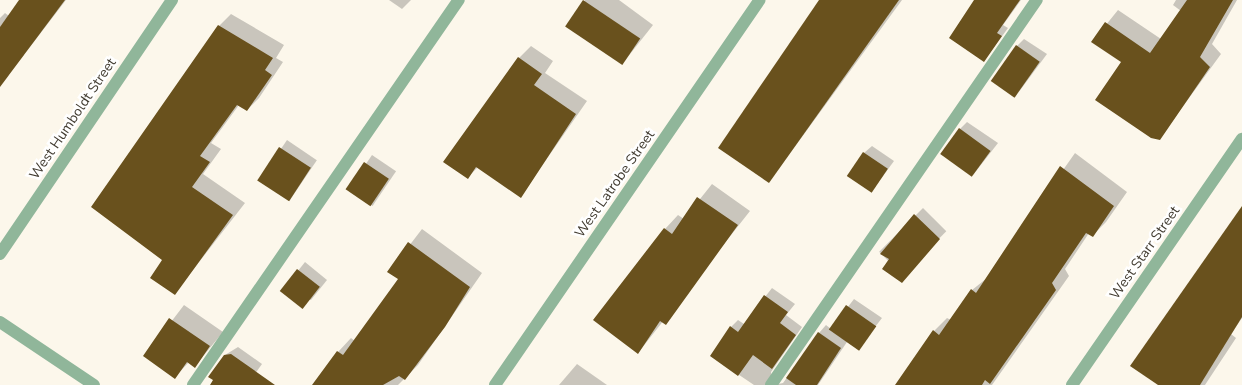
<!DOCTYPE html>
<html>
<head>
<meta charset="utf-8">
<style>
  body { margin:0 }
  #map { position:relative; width:1242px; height:385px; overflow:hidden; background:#fcf7eb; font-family:"Nunito Sans",sans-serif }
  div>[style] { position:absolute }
  .shadow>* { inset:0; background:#0003; transform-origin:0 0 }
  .building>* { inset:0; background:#69511d; transform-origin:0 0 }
  .service>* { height:12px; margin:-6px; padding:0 6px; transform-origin:6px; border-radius:6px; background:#90b69a }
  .minor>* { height:12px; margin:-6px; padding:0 6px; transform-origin:6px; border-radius:6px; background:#90b69a }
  span { translate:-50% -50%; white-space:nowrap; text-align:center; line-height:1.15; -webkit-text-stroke:5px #fff; paint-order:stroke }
  .street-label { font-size:14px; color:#423c31 }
</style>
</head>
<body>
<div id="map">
  <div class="shadow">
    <i style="clip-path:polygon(20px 0,66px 0,0 86px,0 18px,5px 13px,9px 16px)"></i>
    <i style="clip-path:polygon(389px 0,411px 0,402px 9px)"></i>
    <i style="clip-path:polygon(585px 0,619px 0,653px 25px,623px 63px,567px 27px)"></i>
    <i style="clip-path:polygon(823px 0,902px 0,769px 182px)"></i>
    <i style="clip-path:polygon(979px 0,1021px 0,1003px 25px,1008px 28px,984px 61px)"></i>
    <i style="clip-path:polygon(1176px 0,1237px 0,1212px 44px,1221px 54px,1160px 138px,1122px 62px,1093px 41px,1118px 10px,1161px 39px,1181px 11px,1173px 5px)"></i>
    <i style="clip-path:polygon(231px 14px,284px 45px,276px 58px,283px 62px,259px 98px,247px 110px,239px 105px,211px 143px,221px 149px,203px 174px,245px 203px,175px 293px,164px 260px,219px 26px)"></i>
    <i style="clip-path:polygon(1024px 39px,1047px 54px,1015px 97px,1017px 46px)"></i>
    <i style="clip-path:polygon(531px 46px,553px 61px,545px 73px,587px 101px,521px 196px,478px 167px,468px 177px,519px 58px)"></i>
    <i style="clip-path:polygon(967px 122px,998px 143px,973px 175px,960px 129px)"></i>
    <i style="left:287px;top:140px;width:36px;height:49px;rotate:34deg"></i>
    <i style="clip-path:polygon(872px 146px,894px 161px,872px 191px,864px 153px)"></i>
    <i style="clip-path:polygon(1075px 153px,1127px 192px,1106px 222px,1092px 236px,1089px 233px,1065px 269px,1069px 276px,992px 385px,896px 385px,934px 331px,947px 318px,951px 320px,972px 290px,987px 278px)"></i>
    <i style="left:372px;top:155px;width:29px;height:42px;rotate:34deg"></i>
    <i style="clip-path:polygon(712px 184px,750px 211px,638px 353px,665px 229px,678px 215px,684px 219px)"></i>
    <i style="left:923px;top:208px;width:33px;height:62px;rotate:45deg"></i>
    <i style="clip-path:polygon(1242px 208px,1242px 318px,1231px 334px,1236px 338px,1205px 385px,1161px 385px)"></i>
    <i style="clip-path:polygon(422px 229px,482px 273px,418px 365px,398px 385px,329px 385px,338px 352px,351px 338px,355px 341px,399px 279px,389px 272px)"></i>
    <i style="clip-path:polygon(305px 262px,327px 280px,311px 300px,282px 291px)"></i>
    <i style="clip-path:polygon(772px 288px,795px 304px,786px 315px,802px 327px,771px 372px,773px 385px,783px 383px,819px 333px,826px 325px,831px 329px,854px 299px,882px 318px,858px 349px,847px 342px,818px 385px,754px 385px,711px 356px,731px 327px,738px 320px,744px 324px)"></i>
    <i style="clip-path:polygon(184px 305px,223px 332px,195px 366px,189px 362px,175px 377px,145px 356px)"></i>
    <i style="clip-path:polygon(238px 347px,262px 364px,247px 385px,222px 385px,225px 355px)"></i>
    <i style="clip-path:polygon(577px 364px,607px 385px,559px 385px)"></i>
  </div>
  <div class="building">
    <i style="clip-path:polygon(19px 0,65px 0,0 87px,0 27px)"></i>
    <i style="left:583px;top:0;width:69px;height:32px;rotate:34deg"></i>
    <i style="clip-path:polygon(819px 0,899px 0,769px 183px,718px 148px)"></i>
    <i style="clip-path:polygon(974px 0,1020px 0,997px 33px,1002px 36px,984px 62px,949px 38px)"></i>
    <i style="clip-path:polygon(1187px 0,1233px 0,1200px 57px,1210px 67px,1160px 140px,1151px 138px,1095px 100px,1121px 62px,1091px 42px,1105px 22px,1150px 53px)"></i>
    <i style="clip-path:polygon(218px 25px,273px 58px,265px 70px,272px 75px,247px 111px,237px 105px,200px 156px,210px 162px,192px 187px,233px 215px,175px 295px,150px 278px,162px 260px,91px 207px)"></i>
    <i style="left:1016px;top:45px;width:29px;height:44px;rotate:35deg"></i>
    <i style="clip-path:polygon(518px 57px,542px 74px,534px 85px,576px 114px,521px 198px,476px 167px,468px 179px,443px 162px)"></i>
    <i style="left:959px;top:128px;width:39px;height:32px;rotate:36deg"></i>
    <i style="left:279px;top:147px;width:38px;height:40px;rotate:33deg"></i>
    <i style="left:863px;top:152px;width:30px;height:29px;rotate:34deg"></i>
    <i style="left:364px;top:162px;width:30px;height:33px;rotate:34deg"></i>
    <i style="clip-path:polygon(1060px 166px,1114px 206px,1093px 237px,1086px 233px,1052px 283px,1056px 290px,990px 384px,985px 380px,982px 385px,895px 385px,933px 330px,939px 335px,971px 289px,976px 293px)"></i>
    <i style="clip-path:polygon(697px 197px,738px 225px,666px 325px,660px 321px,638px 354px,593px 320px,664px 228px,672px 234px)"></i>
    <i style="clip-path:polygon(1242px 206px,1242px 317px,1200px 385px,1158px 385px,1130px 366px)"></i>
    <i style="clip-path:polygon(914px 214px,940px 239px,902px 283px,882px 269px,889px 259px,880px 254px)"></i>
    <i style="clip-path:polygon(408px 242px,470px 287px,445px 327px,405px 380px,399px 376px,383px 385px,312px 385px,337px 351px,343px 355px,398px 279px,387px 272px)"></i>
    <i style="left:297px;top:269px;width:29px;height:28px;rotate:38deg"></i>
    <i style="clip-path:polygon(764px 295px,788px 312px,780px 323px,796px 335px,772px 369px,753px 355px,738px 376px,710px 356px,730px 326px,738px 332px)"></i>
    <i style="left:846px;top:305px;width:37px;height:30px;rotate:35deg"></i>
    <i style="clip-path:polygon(169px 318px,210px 346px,195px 368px,187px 362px,175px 379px,143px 356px)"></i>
    <i style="clip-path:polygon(818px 332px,841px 348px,817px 385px,796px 385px,786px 378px)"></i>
    <i style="clip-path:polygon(231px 354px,275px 385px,210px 385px,213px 380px,208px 377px,224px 355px)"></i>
  </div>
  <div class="service">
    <i style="left:193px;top:385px;width:468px;rotate:-55.4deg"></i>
    <i style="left:771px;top:385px;width:468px;rotate:-55.4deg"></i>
  </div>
  <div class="minor">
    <i style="left:0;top:254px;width:307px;rotate:-55.9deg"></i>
    <i style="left:0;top:322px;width:113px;rotate:33.8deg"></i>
    <i style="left:495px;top:385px;width:467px;rotate:-55.5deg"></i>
    <i style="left:1072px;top:385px;width:299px;rotate:-55.4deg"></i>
  </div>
  <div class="street-label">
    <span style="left:73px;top:119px;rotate:-56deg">West Humboldt Street</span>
    <span style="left:615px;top:184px;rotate:-55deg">West Latrobe Street</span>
    <span style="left:1145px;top:253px;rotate:-55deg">West Starr Street</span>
  </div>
</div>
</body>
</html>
